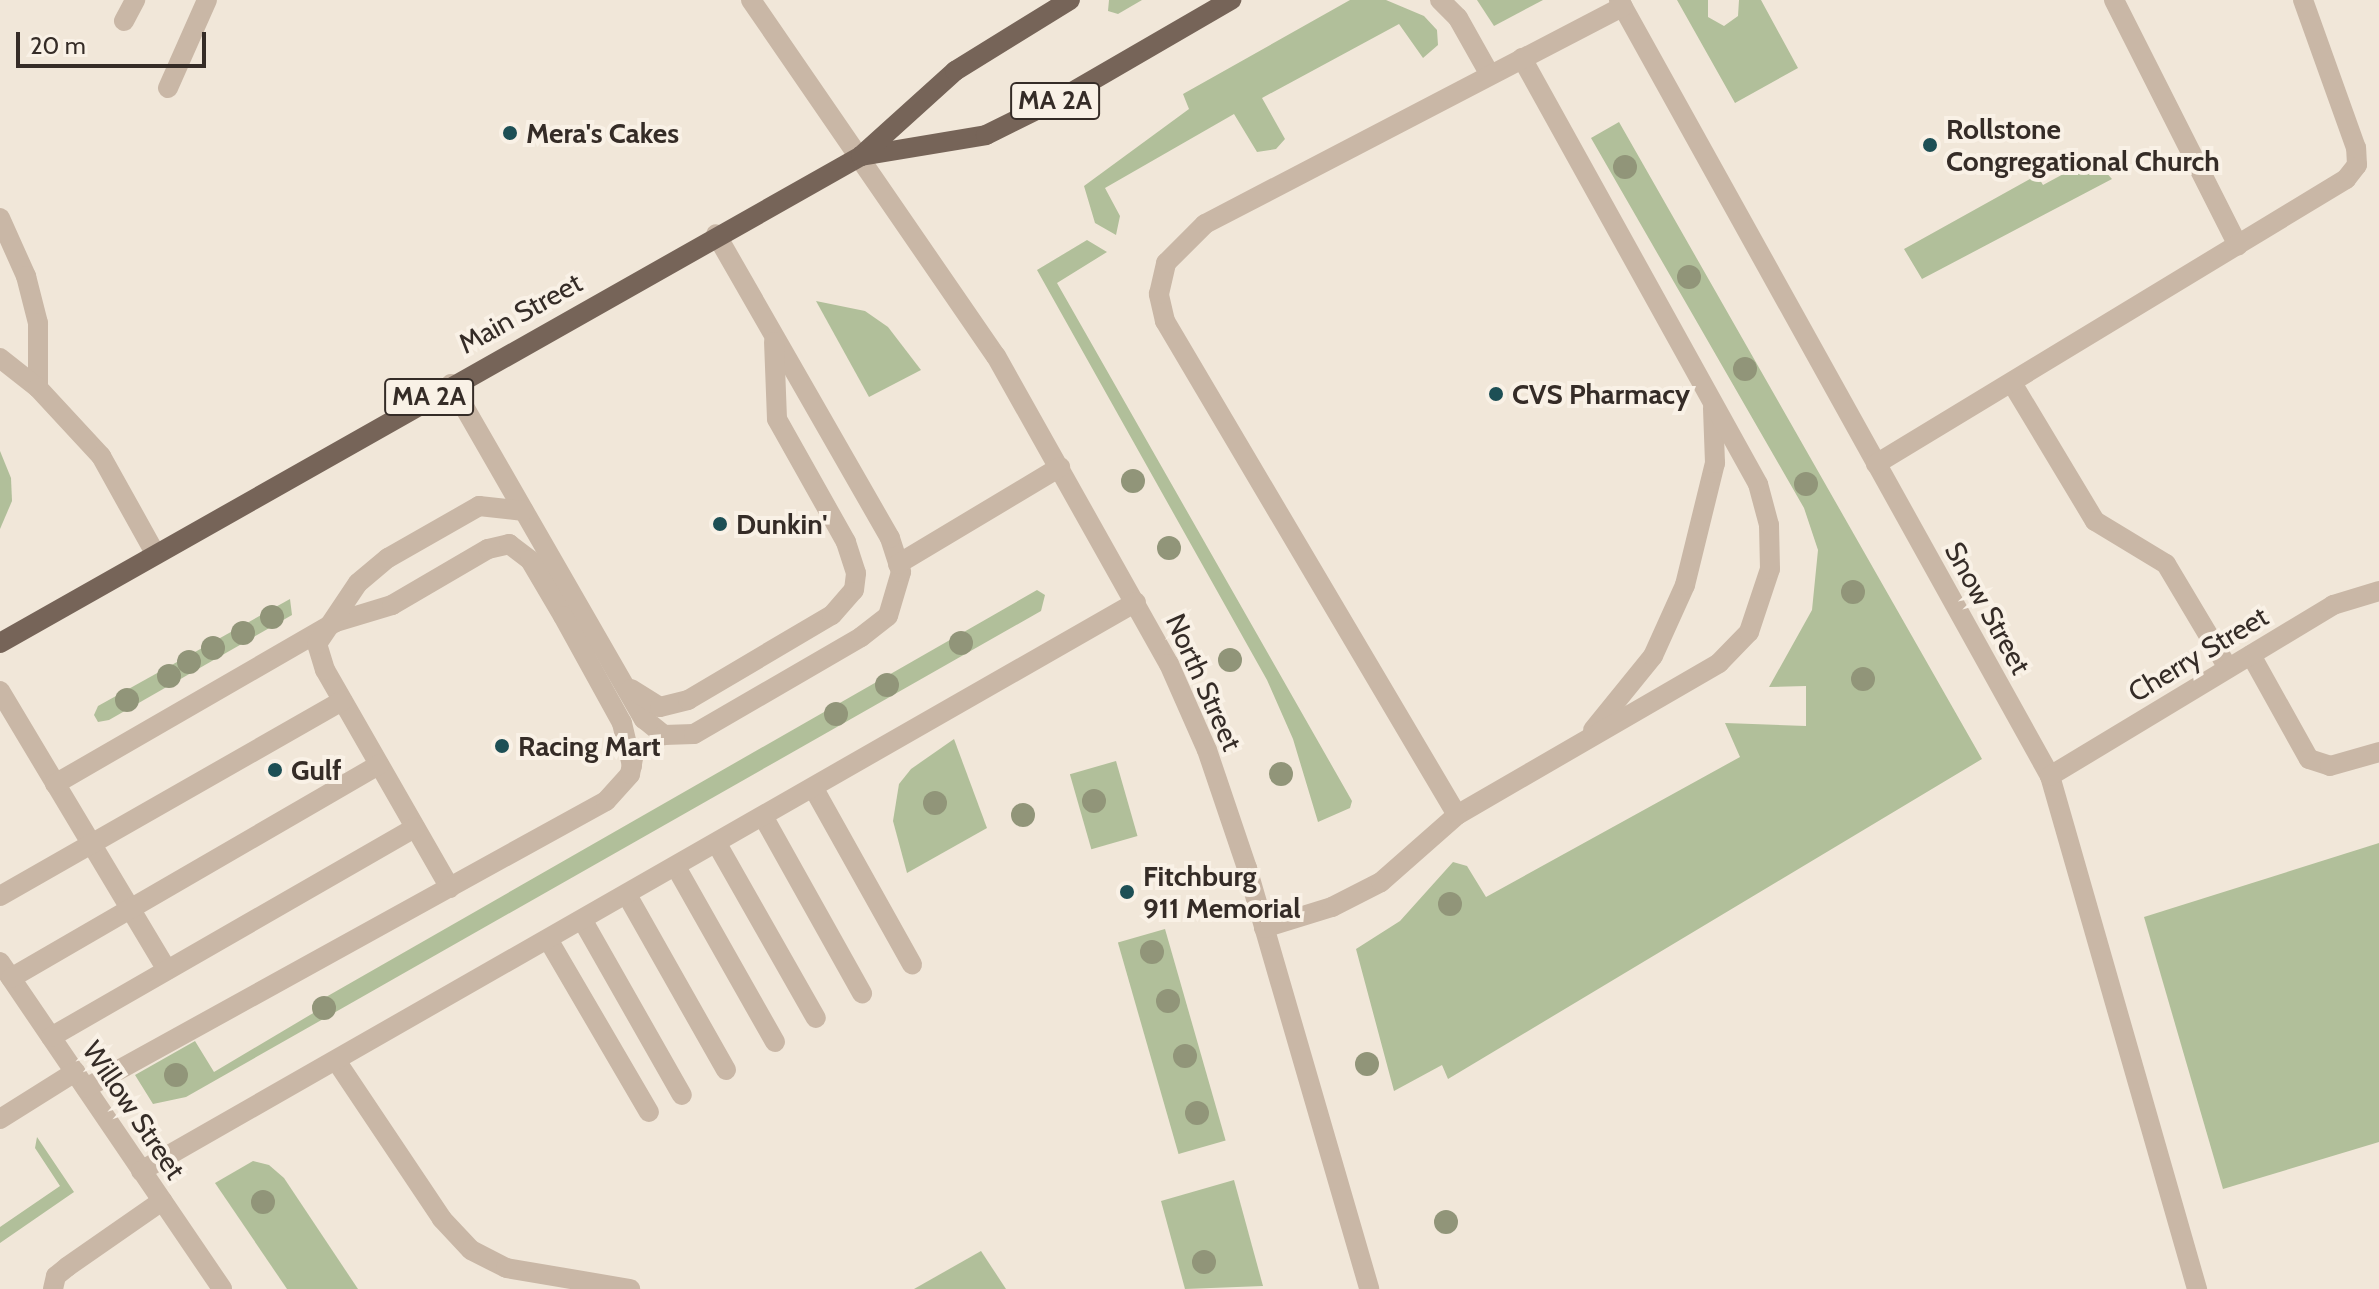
<!DOCTYPE html>
<html>
<head>
<meta charset="utf-8">
<style>
  body { margin:0 }
  #map { position:relative; width:2379px; height:1289px; overflow:hidden; background:#f1e7d9; font-family:Cabin,sans-serif }
  div>[style] { position:absolute }
  .green>* { inset:0; background:#b1bf9a; transform-origin:0 0 }
  .minor>* { height:20px; margin:-10px; padding:0 10px; transform-origin:10px; border-radius:10px; background:#c9b7a6 }
  .major>* { height:20px; margin:-10px; padding:0 10px; transform-origin:10px; border-radius:10px; background:#766458 }
  .trees>* { width:24px; height:24px; margin:-12px; border-radius:50%; background:#919579 }
  .dots>* { width:22px; height:22px; translate:-50% -50%; box-sizing:border-box; border:4px solid #f9f1e6; border-radius:50% }
  span { translate:-50% -50%; white-space:nowrap; text-align:center; line-height:1.15; -webkit-text-stroke:8px #f9f1e6; paint-order:stroke }
  .shield-label span { padding:2px 6px; background:#f9f1e6; border:2px solid; border-radius:6px; -webkit-text-stroke-width:0 }
  .shield-label { font-size:26px; color:#352c27; font-weight:700 }
  .poi-label { font-size:28px; color:#352c27; font-weight:700 }
  .left { translate:0 -50%; text-align:left }
  .street-label { font-size:28px; color:#352c27 }
  .scale { position:absolute; left:16px; top:32px; width:190px; height:36px; box-sizing:border-box; border:4px solid #352c27; border-top:0; padding-left:10px; font-size:24px; line-height:28px; white-space:nowrap; color:#352c27; -webkit-text-stroke:6px #f9f1e6; paint-order:stroke }
</style>
</head>
<body>
<div id="map">
  <div class="green">
    <i style="clip-path:polygon(1109px 0,1142px 0,1118px 14px,1108px 11px)"></i>
    <i style="clip-path:polygon(1350px 0,1386px 0,1424px 16px,1437px 30px,1438px 45px,1423px 58px,1399px 24px,1262px 98px,1285px 139px,1276px 149px,1257px 152px,1234px 114px,1105px 188px,1120px 216px,1116px 235px,1095px 223px,1084px 186px,1189px 109px,1183px 94px)"></i>
    <i style="clip-path:polygon(1477px 0,1543px 0,1494px 26px)"></i>
    <i style="clip-path:polygon(1677px 0,1708px 0,1708px 17px,1724px 26px,1738px 16px,1739px 0,1761px 0,1798px 68px,1735px 103px)"></i>
    <i style="clip-path:polygon(1619px 122px,1982px 759px,1448px 1079px,1442px 1065px,1394px 1091px,1356px 949px,1400px 921px,1453px 862px,1467px 866px,1486px 897px,1740px 757px,1725px 723px,1806px 726px,1806px 686px,1769px 687px,1812px 610px,1818px 550px,1804px 508px,1591px 138px)"></i>
    <i style="clip-path:polygon(2093px 158px,2112px 179px,1922px 279px,1904px 249px,2037px 175px,2043px 185px)"></i>
    <i style="clip-path:polygon(1087px 240px,1107px 252px,1057px 283px,1352px 801px,1350px 808px,1318px 822px,1293px 739px,1267px 680px,1037px 270px)"></i>
    <i style="clip-path:polygon(816px 301px,865px 311px,888px 327px,921px 370px,869px 397px)"></i>
    <i style="clip-path:polygon(0 451px,11px 478px,12px 501px,0 529px)"></i>
    <i style="clip-path:polygon(1037px 590px,1045px 595px,1041px 611px,186px 1097px,153px 1104px,135px 1075px,195px 1041px,214px 1072px,315px 1012px,312px 1005px)"></i>
    <i style="clip-path:polygon(290px 599px,292px 615px,109px 720px,98px 722px,94px 715px,98px 706px)"></i>
    <i style="clip-path:polygon(954px 739px,987px 828px,907px 873px,893px 821px,899px 784px,911px 769px)"></i>
    <i style="left:1116px;top:761px;width:78px;height:48px;rotate:74deg"></i>
    <i style="clip-path:polygon(2379px 843px,2379px 1142px,2223px 1189px,2144px 917px)"></i>
    <i style="left:1165px;top:929px;width:220px;height:49px;rotate:74deg"></i>
    <i style="clip-path:polygon(37px 1137px,74px 1192px,0 1243px,0 1227px,60px 1186px,35px 1148px)"></i>
    <i style="clip-path:polygon(253px 1161px,269px 1165px,284px 1178px,358px 1289px,287px 1289px,215px 1183px)"></i>
    <i style="clip-path:polygon(1234px 1180px,1263px 1286px,1185px 1289px,1161px 1201px)"></i>
    <i style="clip-path:polygon(981px 1251px,1006px 1289px,914px 1289px)"></i>
  </div>
  <div class="minor">
    <i style="left:751px;top:0;width:432px;rotate:55.5deg"></i>
    <i style="left:996px;top:356px;width:353px;rotate:60.7deg"></i>
    <i style="left:1169px;top:664px;width:94px;rotate:66.2deg"></i>
    <i style="left:1207px;top:750px;width:125px;rotate:71.3deg"></i>
    <i style="left:1247px;top:868px;width:438px;rotate:73.8deg"></i>
    <i style="left:1440px;top:0;width:25px;rotate:45deg"></i>
    <i style="left:1458px;top:18px;width:65px;rotate:60.7deg"></i>
    <i style="left:1619px;top:0;width:888px;rotate:60.95deg"></i>
    <i style="left:2050px;top:776px;width:534px;rotate:74.01deg"></i>
    <i style="left:2114px;top:0;width:275px;rotate:63.2deg"></i>
    <i style="left:124px;top:21px;width:24px;rotate:-62deg"></i>
    <i style="left:168px;top:88px;width:96px;rotate:-66.1deg"></i>
    <i style="left:0;top:218px;width:64px;rotate:65.9deg"></i>
    <i style="left:26px;top:276px;width:49px;rotate:75.7deg"></i>
    <i style="left:38px;top:323px;width:65px;rotate:90deg"></i>
    <i style="left:0;top:358px;width:48px;rotate:38.3deg"></i>
    <i style="left:38px;top:388px;width:93px;rotate:47.2deg"></i>
    <i style="left:101px;top:456px;width:111px;rotate:60.9deg"></i>
    <i style="left:2012px;top:383px;width:161px;rotate:59deg"></i>
    <i style="left:2095px;top:521px;width:83px;rotate:31.2deg"></i>
    <i style="left:2166px;top:564px;width:121px;rotate:59.2deg"></i>
    <i style="left:451px;top:384px;width:387px;rotate:60.1deg"></i>
    <i style="left:644px;top:719px;width:26px;rotate:39deg"></i>
    <i style="left:664px;top:735px;width:30px;rotate:-2deg"></i>
    <i style="left:694px;top:734px;width:193px;rotate:-30.1deg"></i>
    <i style="left:861px;top:637px;width:34px;rotate:-38deg"></i>
    <i style="left:888px;top:616px;width:46px;rotate:-73.5deg"></i>
    <i style="left:901px;top:572px;width:36px;rotate:-108deg"></i>
    <i style="left:890px;top:538px;width:350px;rotate:-119.8deg"></i>
    <i style="left:1876px;top:464px;width:550px;rotate:-31.23deg"></i>
    <i style="left:2346px;top:179px;width:18px;rotate:-52deg"></i>
    <i style="left:2357px;top:165px;width:17px;rotate:-93deg"></i>
    <i style="left:2356px;top:148px;width:157px;rotate:-109.7deg"></i>
    <i style="left:898px;top:564px;width:189px;rotate:-30.9deg"></i>
    <i style="left:2251px;top:655px;width:119px;rotate:60.9deg"></i>
    <i style="left:2309px;top:759px;width:22px;rotate:18deg"></i>
    <i style="left:2330px;top:766px;width:51px;rotate:-15.9deg"></i>
    <i style="left:631px;top:689px;width:34px;rotate:32deg"></i>
    <i style="left:660px;top:707px;width:29px;rotate:-14deg"></i>
    <i style="left:688px;top:700px;width:167px;rotate:-30.6deg"></i>
    <i style="left:832px;top:615px;width:33px;rotate:-49deg"></i>
    <i style="left:854px;top:590px;width:17px;rotate:-83deg"></i>
    <i style="left:856px;top:573px;width:33px;rotate:-108deg"></i>
    <i style="left:846px;top:542px;width:141px;rotate:-119.3deg"></i>
    <i style="left:777px;top:419px;width:77px;rotate:-92.2deg"></i>
    <i style="left:0;top:691px;width:325px;rotate:59.1deg"></i>
    <i style="left:1593px;top:730px;width:95px;rotate:-51deg"></i>
    <i style="left:1653px;top:656px;width:78px;rotate:-65.7deg"></i>
    <i style="left:1685px;top:585px;width:126px;rotate:-76.2deg"></i>
    <i style="left:1715px;top:463px;width:55px;rotate:-92.1deg"></i>
    <i style="left:2050px;top:776px;width:331px;rotate:-31.1deg"></i>
    <i style="left:2333px;top:605px;width:48px;rotate:-16.9deg"></i>
    <i style="left:55px;top:784px;width:324px;rotate:-30deg"></i>
    <i style="left:336px;top:622px;width:59px;rotate:-16.9deg"></i>
    <i style="left:392px;top:605px;width:111px;rotate:-30.3deg"></i>
    <i style="left:488px;top:549px;width:22px;rotate:-13deg"></i>
    <i style="left:509px;top:544px;width:26px;rotate:37deg"></i>
    <i style="left:530px;top:560px;width:65px;rotate:59.5deg"></i>
    <i style="left:563px;top:616px;width:122px;rotate:61.1deg"></i>
    <i style="left:622px;top:723px;width:44px;rotate:76.9deg"></i>
    <i style="left:814px;top:789px;width:201px;rotate:60.8deg"></i>
    <i style="left:1457px;top:815px;width:303px;rotate:-30.1deg"></i>
    <i style="left:1719px;top:663px;width:43px;rotate:-45.9deg"></i>
    <i style="left:1749px;top:632px;width:66px;rotate:-71.6deg"></i>
    <i style="left:1770px;top:569px;width:44px;rotate:-91.3deg"></i>
    <i style="left:1769px;top:525px;width:42px;rotate:-105deg"></i>
    <i style="left:1758px;top:484px;width:487px;rotate:-119deg"></i>
    <i style="left:764px;top:818px;width:201px;rotate:60.8deg"></i>
    <i style="left:717px;top:844px;width:200px;rotate:60.4deg"></i>
    <i style="left:676px;top:867px;width:201px;rotate:60.5deg"></i>
    <i style="left:450px;top:888px;width:251px;rotate:-119.8deg"></i>
    <i style="left:325px;top:670px;width:27px;rotate:-107deg"></i>
    <i style="left:317px;top:644px;width:73px;rotate:-56.1deg"></i>
    <i style="left:358px;top:583px;width:39px;rotate:-40deg"></i>
    <i style="left:388px;top:558px;width:105px;rotate:-29.7deg"></i>
    <i style="left:479px;top:506px;width:45px;rotate:6.3deg"></i>
    <i style="left:627px;top:895px;width:201px;rotate:60.5deg"></i>
    <i style="left:0;top:896px;width:394px;rotate:-29.7deg"></i>
    <i style="left:583px;top:921px;width:200px;rotate:60.4deg"></i>
    <i style="left:1264px;top:928px;width:71px;rotate:-17.2deg"></i>
    <i style="left:1332px;top:907px;width:55px;rotate:-27deg"></i>
    <i style="left:1381px;top:882px;width:101px;rotate:-41.4deg"></i>
    <i style="left:1457px;top:815px;width:574px;rotate:-120.59deg"></i>
    <i style="left:1165px;top:321px;width:28px;rotate:-103deg"></i>
    <i style="left:1159px;top:294px;width:32px;rotate:-77deg"></i>
    <i style="left:1166px;top:263px;width:55px;rotate:-45deg"></i>
    <i style="left:1205px;top:224px;width:471px;rotate:-27.5deg"></i>
    <i style="left:549px;top:941px;width:198px;rotate:59.7deg"></i>
    <i style="left:0;top:962px;width:395px;rotate:55.8deg"></i>
    <i style="left:11px;top:978px;width:425px;rotate:-30.1deg"></i>
    <i style="left:51px;top:1037px;width:420px;rotate:-29.9deg"></i>
    <i style="left:337px;top:1062px;width:189px;rotate:56.2deg"></i>
    <i style="left:442px;top:1219px;width:42px;rotate:46.9deg"></i>
    <i style="left:471px;top:1250px;width:39px;rotate:27deg"></i>
    <i style="left:506px;top:1268px;width:126px;rotate:9.6deg"></i>
    <i style="left:86px;top:1088px;width:594px;rotate:-28.9deg"></i>
    <i style="left:606px;top:801px;width:36px;rotate:-48deg"></i>
    <i style="left:630px;top:774px;width:21px;rotate:-79deg"></i>
    <i style="left:0;top:1119px;width:89px;rotate:-32.1deg"></i>
    <i style="left:141px;top:1171px;width:1146px;rotate:-29.76deg"></i>
    <i style="left:53px;top:1289px;width:13px;rotate:-77deg"></i>
    <i style="left:56px;top:1276px;width:14px;rotate:-39deg"></i>
    <i style="left:67px;top:1267px;width:116px;rotate:-34.8deg"></i>
  </div>
  <div class="major">
    <i style="left:861px;top:156px;width:127px;rotate:-9.5deg"></i>
    <i style="left:986px;top:135px;width:90px;rotate:-26.3deg"></i>
    <i style="left:1067px;top:95px;width:190px;rotate:-30.1deg"></i>
    <i style="left:0;top:643px;width:989px;rotate:-29.49deg"></i>
    <i style="left:861px;top:156px;width:127px;rotate:-42.1deg"></i>
    <i style="left:955px;top:71px;width:135px;rotate:-31.7deg"></i>
  </div>
  <div class="trees">
    <i style="left:1625px;top:167px"></i>
    <i style="left:1689px;top:277px"></i>
    <i style="left:1745px;top:369px"></i>
    <i style="left:1133px;top:481px"></i>
    <i style="left:1806px;top:484px"></i>
    <i style="left:1169px;top:548px"></i>
    <i style="left:1853px;top:592px"></i>
    <i style="left:272px;top:617px"></i>
    <i style="left:243px;top:633px"></i>
    <i style="left:961px;top:643px"></i>
    <i style="left:213px;top:648px"></i>
    <i style="left:1230px;top:660px"></i>
    <i style="left:189px;top:662px"></i>
    <i style="left:169px;top:676px"></i>
    <i style="left:1863px;top:679px"></i>
    <i style="left:887px;top:685px"></i>
    <i style="left:127px;top:700px"></i>
    <i style="left:836px;top:714px"></i>
    <i style="left:1281px;top:774px"></i>
    <i style="left:1094px;top:801px"></i>
    <i style="left:935px;top:803px"></i>
    <i style="left:1023px;top:815px"></i>
    <i style="left:1450px;top:904px"></i>
    <i style="left:1152px;top:952px"></i>
    <i style="left:1168px;top:1001px"></i>
    <i style="left:324px;top:1008px"></i>
    <i style="left:1185px;top:1056px"></i>
    <i style="left:1367px;top:1064px"></i>
    <i style="left:176px;top:1075px"></i>
    <i style="left:1197px;top:1113px"></i>
    <i style="left:263px;top:1202px"></i>
    <i style="left:1446px;top:1222px"></i>
    <i style="left:1204px;top:1262px"></i>
  </div>
  <div class="dots">
    <i style="left:510px;top:133px;background:#1d4f55"></i>
    <i style="left:1930px;top:145px;background:#1d4f55"></i>
    <i style="left:1496px;top:394px;background:#1d4f55"></i>
    <i style="left:720px;top:524px;background:#1d4f55"></i>
    <i style="left:502px;top:746px;background:#1d4f55"></i>
    <i style="left:275px;top:770px;background:#1d4f55"></i>
    <i style="left:1127px;top:892px;background:#1d4f55"></i>
  </div>
  <div class="shield-label">
    <span style="left:1055px;top:101px">MA 2A</span>
    <span style="left:429px;top:397px">MA 2A</span>
  </div>
  <div class="poi-label">
    <span class="left" style="left:1946px;top:145px">Rollstone<br>Congregational Church</span>
    <span class="left" style="left:526px;top:133px">Mera's Cakes</span>
    <span class="left" style="left:1512px;top:394px">CVS Pharmacy</span>
    <span class="left" style="left:736px;top:524px">Dunkin'</span>
    <span class="left" style="left:518px;top:746px">Racing Mart</span>
    <span class="left" style="left:291px;top:770px">Gulf</span>
    <span class="left" style="left:1143px;top:892px">Fitchburg<br>911 Memorial</span>
  </div>
  <div class="street-label">
    <span style="left:520px;top:313px;rotate:-29deg">Main Street</span>
    <span style="left:1988px;top:608px;rotate:61deg">Snow Street</span>
    <span style="left:2198px;top:654px;rotate:-31deg">Cherry Street</span>
    <span style="left:1204px;top:682px;rotate:66deg">North Street</span>
    <span style="left:134px;top:1110px;rotate:56deg">Willow Street</span>
  </div>
  <div class="scale">20 m</div>
</div>
</body>
</html>
